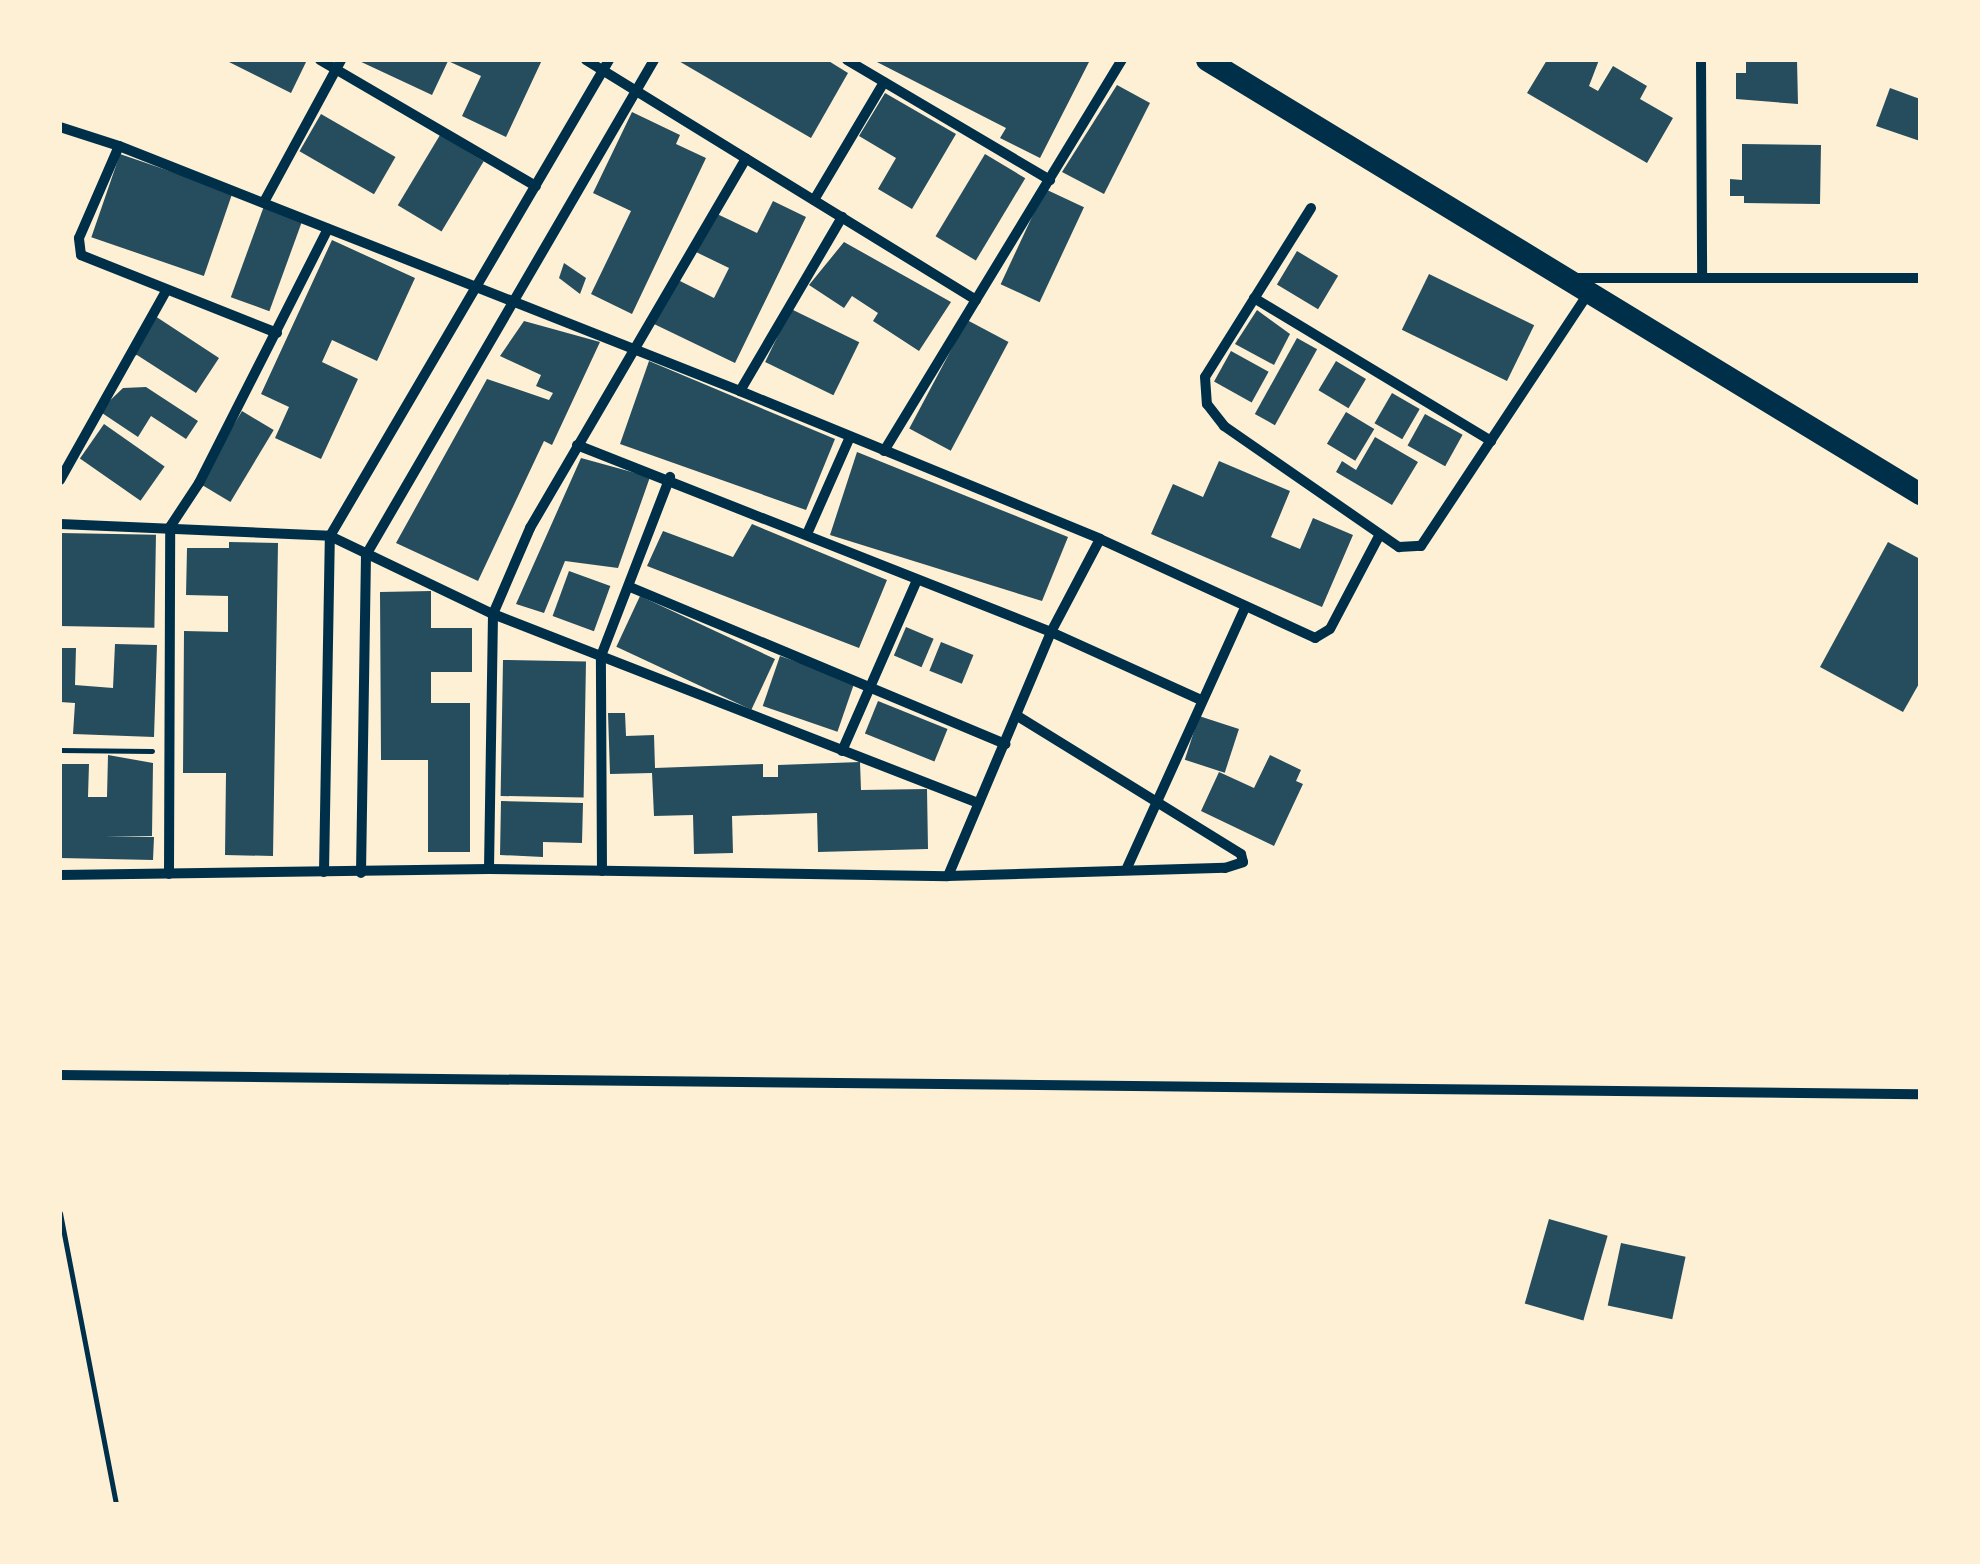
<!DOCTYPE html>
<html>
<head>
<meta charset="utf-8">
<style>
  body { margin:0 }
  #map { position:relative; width:1980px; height:1564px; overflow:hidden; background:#fdf0d5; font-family:Jost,sans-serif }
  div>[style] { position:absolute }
  .building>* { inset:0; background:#264d5e; transform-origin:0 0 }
  .path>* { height:5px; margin:-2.5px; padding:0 2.5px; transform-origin:2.5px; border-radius:2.5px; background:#003049 }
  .minor>* { height:10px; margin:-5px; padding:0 5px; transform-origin:5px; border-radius:5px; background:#003049 }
  .trunk>* { height:22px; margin:-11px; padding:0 11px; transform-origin:11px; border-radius:11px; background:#003049 }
  span { translate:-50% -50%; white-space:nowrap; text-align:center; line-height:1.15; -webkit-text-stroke:8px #fdf0d5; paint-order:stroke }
  .frame { position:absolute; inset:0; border:62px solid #fdf0d5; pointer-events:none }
</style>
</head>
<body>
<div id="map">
  <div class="building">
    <i style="clip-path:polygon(225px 60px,307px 60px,291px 93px)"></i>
    <i style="clip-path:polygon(357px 60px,542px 60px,506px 137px,462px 116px,481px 76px,448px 61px,432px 95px)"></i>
    <i style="clip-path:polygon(677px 60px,827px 60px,848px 73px,811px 138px)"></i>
    <i style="clip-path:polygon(873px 60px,1090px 60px,1040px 158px,1000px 138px,1006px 128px)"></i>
    <i style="clip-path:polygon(1547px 60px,1599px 60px,1589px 86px,1598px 91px,1613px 66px,1647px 86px,1640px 99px,1673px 118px,1647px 163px,1527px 93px)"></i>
    <i style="clip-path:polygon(1746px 60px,1797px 60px,1798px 104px,1736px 99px,1736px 73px,1746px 73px)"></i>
    <i style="clip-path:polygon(1117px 85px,1150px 103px,1104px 194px,1062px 172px)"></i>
    <i style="clip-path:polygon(1890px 88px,1920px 99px,1920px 141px,1876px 126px)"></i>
    <i style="clip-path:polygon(885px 93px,956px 134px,912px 209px,878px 189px,896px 158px,859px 136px)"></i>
    <i style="clip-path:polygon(632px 112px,680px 135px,676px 144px,706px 158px,632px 314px,591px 294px,631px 211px,593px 193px)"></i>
    <i style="left:321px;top:114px;width:86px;height:43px;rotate:30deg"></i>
    <i style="left:440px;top:135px;width:51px;height:82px;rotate:31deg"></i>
    <i style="clip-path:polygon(1742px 144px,1821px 145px,1820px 204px,1744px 203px,1744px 196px,1730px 196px,1730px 179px,1742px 180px)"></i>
    <i style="left:120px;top:154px;width:119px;height:88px;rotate:19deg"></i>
    <i style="left:985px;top:154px;width:47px;height:96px;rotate:31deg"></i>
    <i style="left:1045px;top:189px;width:43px;height:105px;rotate:25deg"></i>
    <i style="clip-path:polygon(773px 201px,806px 217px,735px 363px,654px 324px,676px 279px,714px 298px,729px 268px,696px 252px,715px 213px,757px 233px)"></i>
    <i style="left:264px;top:206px;width:41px;height:97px;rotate:20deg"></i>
    <i style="clip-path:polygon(332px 240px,415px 278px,377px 361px,332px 340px,322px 362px,358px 379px,321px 459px,275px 438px,289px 407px,261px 394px)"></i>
    <i style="clip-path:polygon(844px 242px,951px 302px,919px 351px,873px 321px,878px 313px,852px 296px,844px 308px,809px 285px)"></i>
    <i style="left:1297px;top:251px;width:48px;height:39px;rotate:31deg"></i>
    <i style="clip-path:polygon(564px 263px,586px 278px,580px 294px,559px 278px)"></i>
    <i style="left:1429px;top:274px;width:117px;height:62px;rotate:26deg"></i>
    <i style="left:791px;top:309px;width:76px;height:59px;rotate:26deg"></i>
    <i style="clip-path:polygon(1257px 310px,1290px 334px,1274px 365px,1235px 344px)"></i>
    <i style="clip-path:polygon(155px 316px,219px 358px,196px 393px,137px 355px,129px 357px)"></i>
    <i style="left:967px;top:320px;width:47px;height:123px;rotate:28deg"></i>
    <i style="clip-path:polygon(524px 321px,600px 342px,552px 445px,544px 441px,478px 581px,396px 543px,487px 379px,549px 400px,553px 393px,536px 386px,541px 375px,500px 356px)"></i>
    <i style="left:1297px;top:338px;width:23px;height:87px;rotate:29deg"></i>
    <i style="left:1231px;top:351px;width:43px;height:35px;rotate:29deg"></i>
    <i style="clip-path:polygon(649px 361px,835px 439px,806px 510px,620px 444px)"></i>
    <i style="left:1336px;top:361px;width:35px;height:34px;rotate:31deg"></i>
    <i style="clip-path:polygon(146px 387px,198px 421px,186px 439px,151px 416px,138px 437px,99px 411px,123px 388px)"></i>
    <i style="left:1392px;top:393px;width:32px;height:35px;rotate:30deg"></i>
    <i style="left:242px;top:411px;width:37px;height:84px;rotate:31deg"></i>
    <i style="left:1346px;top:412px;width:33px;height:37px;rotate:31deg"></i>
    <i style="left:1425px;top:414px;width:43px;height:36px;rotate:29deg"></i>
    <i style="left:104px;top:424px;width:74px;height:42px;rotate:35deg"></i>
    <i style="clip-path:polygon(1375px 437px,1418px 462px,1392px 505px,1336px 472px,1342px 461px,1356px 470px)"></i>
    <i style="clip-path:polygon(857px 452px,1068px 537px,1042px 601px,830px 535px)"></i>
    <i style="clip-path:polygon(581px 458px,650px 477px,618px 568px,565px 561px,544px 613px,516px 604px)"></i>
    <i style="clip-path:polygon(1219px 461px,1290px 491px,1271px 537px,1300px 549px,1313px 518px,1353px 535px,1322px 607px,1151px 534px,1173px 484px,1203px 497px)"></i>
    <i style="clip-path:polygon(752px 524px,887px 580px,859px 648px,647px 566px,663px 531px,733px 557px)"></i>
    <i style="left:60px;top:533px;width:96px;height:93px;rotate:1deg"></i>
    <i style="clip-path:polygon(229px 542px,278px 543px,273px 856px,225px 855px,226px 773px,183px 773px,184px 631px,228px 632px,228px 596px,186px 595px,187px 548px,229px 548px)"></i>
    <i style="clip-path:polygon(1888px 542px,1920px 559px,1920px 682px,1903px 712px,1820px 667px)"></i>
    <i style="left:569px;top:571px;width:44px;height:48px;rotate:20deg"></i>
    <i style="clip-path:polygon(431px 591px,431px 628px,472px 628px,472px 672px,431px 672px,431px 703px,470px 703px,470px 852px,428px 852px,428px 760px,381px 760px,380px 592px)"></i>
    <i style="left:640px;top:596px;width:149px;height:56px;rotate:25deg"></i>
    <i style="left:906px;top:627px;width:30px;height:31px;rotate:23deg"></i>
    <i style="left:941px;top:642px;width:35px;height:31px;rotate:22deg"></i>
    <i style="clip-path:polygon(115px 644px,157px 645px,154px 737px,73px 734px,75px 703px,60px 702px,60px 648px,76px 648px,75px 685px,113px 688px)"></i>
    <i style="left:780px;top:656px;width:79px;height:53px;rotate:19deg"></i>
    <i style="left:503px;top:660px;width:83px;height:136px;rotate:1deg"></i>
    <i style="left:878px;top:701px;width:75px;height:35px;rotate:22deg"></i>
    <i style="clip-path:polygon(608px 713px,625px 713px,626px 736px,654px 735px,655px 768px,763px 764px,763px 777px,778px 777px,778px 765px,860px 762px,861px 790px,927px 789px,928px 849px,818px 852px,817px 813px,732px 816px,733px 853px,694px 854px,693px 815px,654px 816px,652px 773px,610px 774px)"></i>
    <i style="left:1199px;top:716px;width:42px;height:46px;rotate:18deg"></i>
    <i style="clip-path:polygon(108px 755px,153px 763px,152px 836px,105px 836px,154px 837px,153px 860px,60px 858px,60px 764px,89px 764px,88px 797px,107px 797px)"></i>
    <i style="clip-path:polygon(1270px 755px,1301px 770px,1296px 781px,1303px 784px,1274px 846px,1201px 811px,1219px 772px,1254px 788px)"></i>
    <i style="clip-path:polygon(501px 801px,583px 803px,582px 843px,543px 842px,543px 857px,500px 855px)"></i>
    <i style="left:1549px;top:1219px;width:61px;height:88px;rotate:16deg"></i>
    <i style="left:1621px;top:1243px;width:66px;height:64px;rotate:12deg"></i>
  </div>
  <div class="path">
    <i style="left:60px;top:750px;width:92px;rotate:0.6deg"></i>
    <i style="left:60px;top:1213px;width:296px;rotate:79.1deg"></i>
  </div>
  <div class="minor">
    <i style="left:320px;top:60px;width:250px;rotate:30.3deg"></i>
    <i style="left:586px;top:60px;width:458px;rotate:31.6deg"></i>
    <i style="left:847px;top:60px;width:236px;rotate:30.6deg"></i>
    <i style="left:1701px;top:60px;width:213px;rotate:89.7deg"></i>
    <i style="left:60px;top:127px;width:62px;rotate:17.9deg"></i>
    <i style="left:814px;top:200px;width:137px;rotate:-59.3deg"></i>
    <i style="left:264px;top:202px;width:162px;rotate:-61.5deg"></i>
    <i style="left:1311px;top:208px;width:199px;rotate:122.1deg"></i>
    <i style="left:1205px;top:377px;width:27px;rotate:86deg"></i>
    <i style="left:1207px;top:404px;width:28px;rotate:52deg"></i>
    <i style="left:1224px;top:426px;width:213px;rotate:34.7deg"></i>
    <i style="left:1399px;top:547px;width:22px;rotate:-3deg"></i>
    <i style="left:1421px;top:546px;width:302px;rotate:-56.5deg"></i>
    <i style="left:1574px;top:278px;width:346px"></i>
    <i style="left:1254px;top:298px;width:277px;rotate:31.1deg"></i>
    <i style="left:277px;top:333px;width:211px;rotate:-158.3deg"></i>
    <i style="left:81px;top:255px;width:17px;rotate:-97deg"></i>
    <i style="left:79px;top:238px;width:100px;rotate:-66.5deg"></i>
    <i style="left:119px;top:146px;width:668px;rotate:21.53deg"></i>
    <i style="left:740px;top:391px;width:389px;rotate:22.3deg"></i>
    <i style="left:1100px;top:539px;width:237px;rotate:24.7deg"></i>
    <i style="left:1315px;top:638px;width:17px;rotate:-31deg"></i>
    <i style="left:1330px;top:629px;width:105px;rotate:-62.2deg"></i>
    <i style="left:740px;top:391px;width:202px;rotate:-59.6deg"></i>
    <i style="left:577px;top:445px;width:510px;rotate:21.53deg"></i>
    <i style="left:1051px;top:632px;width:162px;rotate:24.4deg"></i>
    <i style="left:884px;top:451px;width:458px;rotate:-58.7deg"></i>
    <i style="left:60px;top:480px;width:214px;rotate:-60.7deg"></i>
    <i style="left:60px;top:524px;width:270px;rotate:2.5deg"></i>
    <i style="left:330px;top:536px;width:181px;rotate:25.6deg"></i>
    <i style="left:493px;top:614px;width:521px;rotate:21.29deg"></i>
    <i style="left:807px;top:534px;width:106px;rotate:-66.1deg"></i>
    <i style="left:630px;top:587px;width:407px;rotate:22.7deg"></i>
    <i style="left:842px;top:751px;width:187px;rotate:-66.3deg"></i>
    <i style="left:489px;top:869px;width:255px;rotate:-89.1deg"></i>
    <i style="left:493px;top:614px;width:94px;rotate:-66.7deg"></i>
    <i style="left:530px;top:528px;width:428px;rotate:-59.7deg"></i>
    <i style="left:1126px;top:870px;width:288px;rotate:-65.6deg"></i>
    <i style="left:602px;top:871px;width:215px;rotate:-90.3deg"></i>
    <i style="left:601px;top:656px;width:192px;rotate:-68.9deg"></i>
    <i style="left:324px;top:872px;width:336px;rotate:-89deg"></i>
    <i style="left:330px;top:536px;width:552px;rotate:-59.62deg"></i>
    <i style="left:361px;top:873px;width:318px;rotate:-89.1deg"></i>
    <i style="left:366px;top:555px;width:573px;rotate:-59.81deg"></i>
    <i style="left:169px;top:874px;width:347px;rotate:-89.8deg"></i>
    <i style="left:170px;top:527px;width:53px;rotate:-56.6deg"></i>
    <i style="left:199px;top:483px;width:285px;rotate:-63.1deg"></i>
    <i style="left:60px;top:875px;width:429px;rotate:-0.8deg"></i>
    <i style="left:489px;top:869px;width:459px;rotate:0.9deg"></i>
    <i style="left:948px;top:876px;width:277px;rotate:-1.7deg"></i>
    <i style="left:1225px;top:868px;width:19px;rotate:-18deg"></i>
    <i style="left:1243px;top:862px;width:8px;rotate:-104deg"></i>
    <i style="left:1241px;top:854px;width:264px;rotate:-148.3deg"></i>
    <i style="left:948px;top:876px;width:265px;rotate:-67.1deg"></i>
    <i style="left:1051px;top:632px;width:105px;rotate:-62.2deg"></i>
    <i style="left:60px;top:1075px;width:1860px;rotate:0.59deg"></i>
  </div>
  <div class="trunk">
    <i style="left:1207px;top:60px;width:835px;rotate:31.33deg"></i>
  </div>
  <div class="frame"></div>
</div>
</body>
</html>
